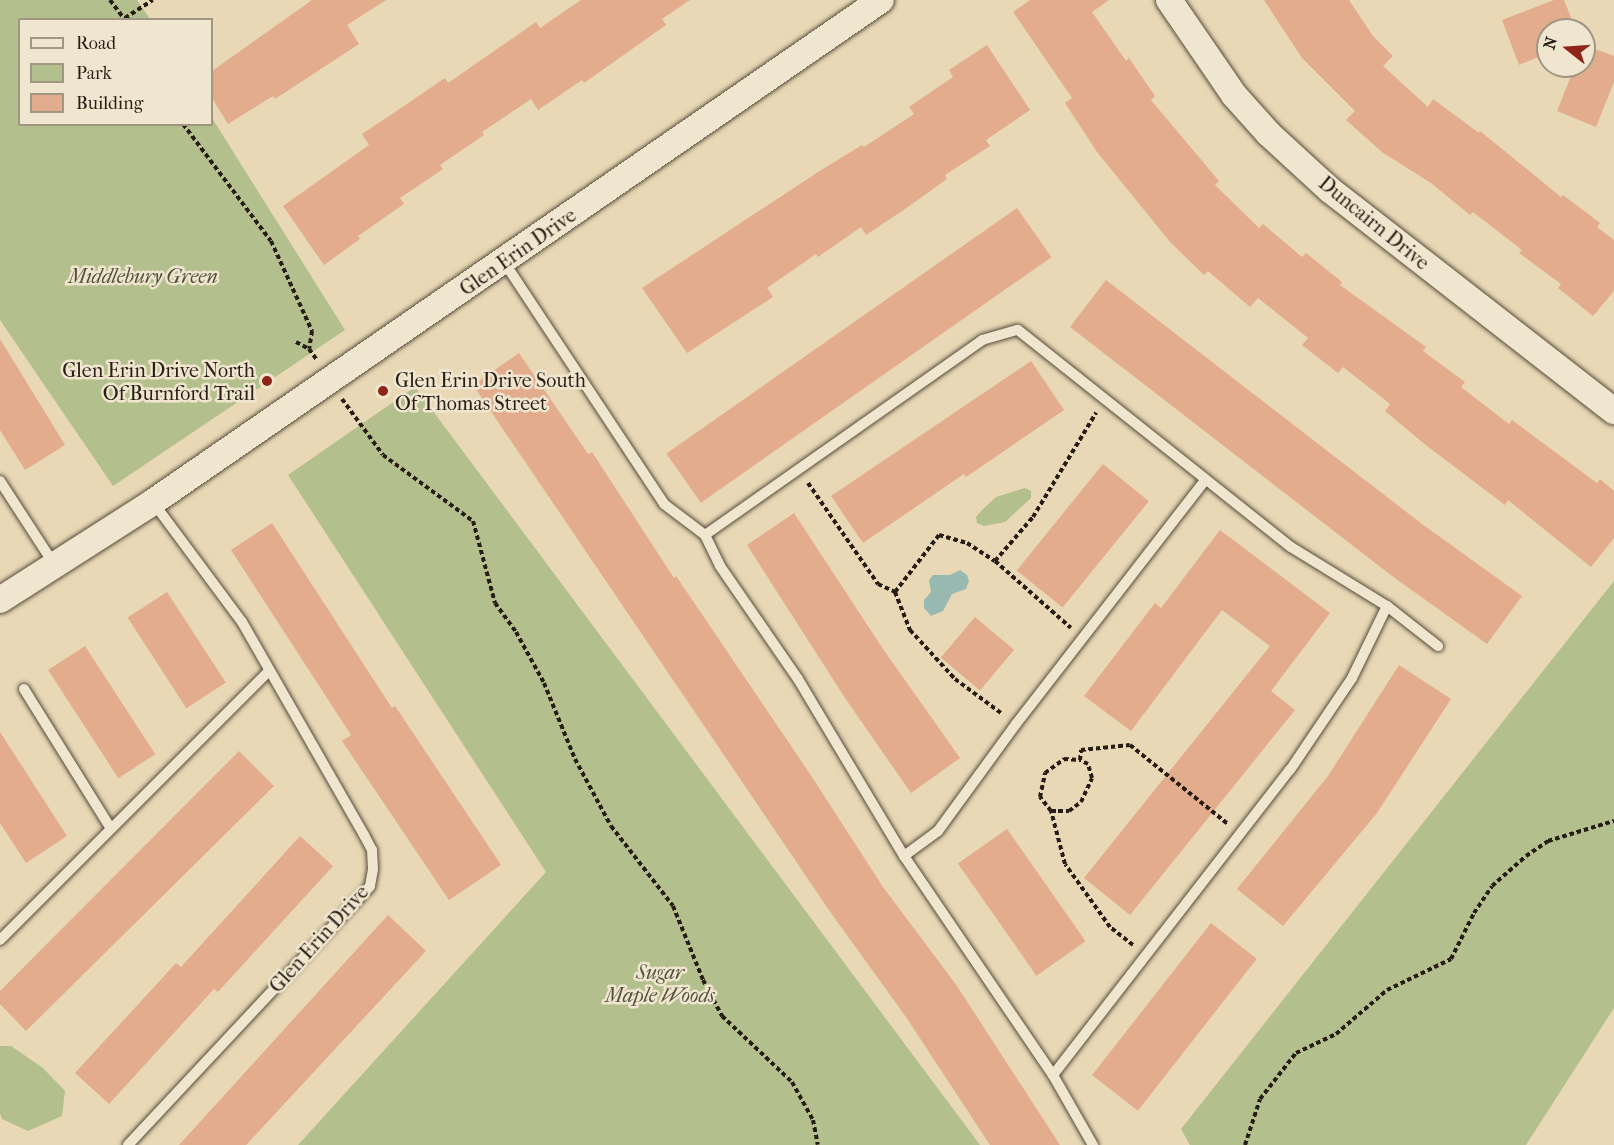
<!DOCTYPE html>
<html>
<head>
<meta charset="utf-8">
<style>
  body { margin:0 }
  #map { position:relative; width:1614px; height:1145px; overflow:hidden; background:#e8d8b5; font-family:"IM FELL French Canon",serif }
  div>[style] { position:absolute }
  .green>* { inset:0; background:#b4bf8e }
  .water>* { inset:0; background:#97b9b0 }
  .building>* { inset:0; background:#e3ac8d; transform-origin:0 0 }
  .path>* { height:4px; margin-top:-2px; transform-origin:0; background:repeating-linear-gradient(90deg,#271d14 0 4.5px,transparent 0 7.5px) }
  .roads { filter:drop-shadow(0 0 2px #574c3c) drop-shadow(0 0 2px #574c3c) }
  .service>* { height:10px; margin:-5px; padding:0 5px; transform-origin:5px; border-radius:5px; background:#f0e6cf }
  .tertiary>* { height:26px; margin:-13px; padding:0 13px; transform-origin:13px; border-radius:13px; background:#f0e6cf }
  .dots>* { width:16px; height:16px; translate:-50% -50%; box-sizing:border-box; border:3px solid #f0e6cf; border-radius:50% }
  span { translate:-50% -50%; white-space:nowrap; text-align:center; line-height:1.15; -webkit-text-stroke:5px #f0e6cf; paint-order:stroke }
  .street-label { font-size:20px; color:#271d14 }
  .park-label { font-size:20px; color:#514e39; font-style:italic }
  .poi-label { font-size:20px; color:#271d14 }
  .right { translate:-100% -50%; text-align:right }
  .left { translate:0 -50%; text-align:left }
  .legend { position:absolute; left:18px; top:18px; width:195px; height:108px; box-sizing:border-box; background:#f0e6cf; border:2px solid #a09684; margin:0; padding:8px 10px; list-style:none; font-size:18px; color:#271d14 }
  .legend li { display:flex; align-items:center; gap:12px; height:30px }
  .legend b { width:30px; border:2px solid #a09684 }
  .north { position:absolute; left:1536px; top:18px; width:60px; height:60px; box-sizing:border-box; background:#f0e6cf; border:2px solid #a09684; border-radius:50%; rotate:287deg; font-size:16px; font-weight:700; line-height:24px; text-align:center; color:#271d14 }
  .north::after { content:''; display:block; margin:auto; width:21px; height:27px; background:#8f2418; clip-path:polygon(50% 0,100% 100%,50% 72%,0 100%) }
</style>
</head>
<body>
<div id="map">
  <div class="green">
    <i style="clip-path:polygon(0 0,137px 0,150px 19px,20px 20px,20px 124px,212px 124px,212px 118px,345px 330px,113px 486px,0 320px)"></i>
    <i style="clip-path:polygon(415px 387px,980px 1145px,298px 1145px,546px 872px,288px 475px)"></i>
    <i style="clip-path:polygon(1025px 488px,1031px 491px,1031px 498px,1005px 522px,984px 526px,977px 523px,976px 517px,982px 510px,996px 497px)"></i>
    <i style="clip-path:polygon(1614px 581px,1614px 1008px,1526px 1145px,1190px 1145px,1181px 1129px)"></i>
    <i style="clip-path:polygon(0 1046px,11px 1046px,43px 1068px,65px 1091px,62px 1116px,28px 1131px,2px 1119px,0 1113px)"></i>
  </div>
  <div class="water">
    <i style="clip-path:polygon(960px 570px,967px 575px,969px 581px,966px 589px,952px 594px,943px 611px,931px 616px,924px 608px,924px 600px,931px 592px,929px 580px,933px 575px,950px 575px)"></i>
  </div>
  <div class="building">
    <i style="clip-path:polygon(312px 0,386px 0,347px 25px,359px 44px,275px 99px,273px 96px,228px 124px,212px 98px,212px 71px)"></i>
    <i style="clip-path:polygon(581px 0,690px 0,662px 19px,666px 25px,584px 83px,582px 80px,538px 110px,531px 99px,482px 132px,484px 135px,440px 165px,443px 169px,400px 198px,404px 204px,358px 236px,360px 239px,324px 265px,283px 206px,369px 145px,362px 134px,401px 108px,445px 78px,448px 83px,536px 22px,540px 28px)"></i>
    <i style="clip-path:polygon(1030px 0,1109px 0,1092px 12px,1126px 61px,1129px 58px,1155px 96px,1151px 100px,1219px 181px,1215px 185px,1259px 228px,1263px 224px,1302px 257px,1306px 253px,1342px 282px,1340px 285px,1426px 347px,1423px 351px,1465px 382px,1461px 387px,1509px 424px,1512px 420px,1597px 483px,1600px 479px,1614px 491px,1614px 538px,1591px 567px,1508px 500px,1505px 505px,1427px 446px,1385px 411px,1390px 404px,1343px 367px,1338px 373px,1302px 345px,1308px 338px,1258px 298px,1250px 307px,1208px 271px,1204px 275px,1171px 243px,1097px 152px,1065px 103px,1072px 98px,1013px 12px)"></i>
    <i style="clip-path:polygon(1264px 0,1349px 0,1373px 36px,1393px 56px,1383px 66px,1428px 107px,1433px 99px,1479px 133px,1480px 131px,1561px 197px,1563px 195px,1600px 223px,1597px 227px,1614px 240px,1614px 291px,1593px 316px,1558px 288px,1561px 284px,1519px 253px,1522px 250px,1473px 212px,1470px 215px,1431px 183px,1382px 152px,1346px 120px,1355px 111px,1302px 58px)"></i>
    <i style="clip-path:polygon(1554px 0,1564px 0,1576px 30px,1548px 30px,1548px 53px,1519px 65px,1502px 20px)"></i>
    <i style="clip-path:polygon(987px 45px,1030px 110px,986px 140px,990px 146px,945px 175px,947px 179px,905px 209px,866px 235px,861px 227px,818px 257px,816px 254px,767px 288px,773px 297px,687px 353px,642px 288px,818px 172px,862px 145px,864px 147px,914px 114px,909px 107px,953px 77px,949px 70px)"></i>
    <i style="clip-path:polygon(1584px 45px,1614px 56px,1614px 82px,1596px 127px,1557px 111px,1575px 66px,1584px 66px)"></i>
    <i style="left:1017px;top:208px;width:60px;height:428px;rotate:55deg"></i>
    <i style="clip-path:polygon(1106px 280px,1422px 524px,1522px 596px,1487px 644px,1392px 576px,1070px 327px)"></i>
    <i style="clip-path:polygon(0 339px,65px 445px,25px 470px,0 430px)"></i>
    <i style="clip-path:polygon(519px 353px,588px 454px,592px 452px,674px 578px,676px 576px,810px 774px,883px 887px,957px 986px,1060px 1145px,990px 1145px,906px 1017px,831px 913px,473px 385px)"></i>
    <i style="clip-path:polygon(1031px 361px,1064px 410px,966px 477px,964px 474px,863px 543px,831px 496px)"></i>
    <i style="left:1103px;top:464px;width:59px;height:137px;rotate:39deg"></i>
    <i style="clip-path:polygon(794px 513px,883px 649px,960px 758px,911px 793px,845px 698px,747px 545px)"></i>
    <i style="clip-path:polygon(272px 523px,392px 708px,395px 706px,501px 865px,449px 900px,342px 741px,351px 735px,231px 550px)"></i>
    <i style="clip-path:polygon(1220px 530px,1330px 613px,1271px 691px,1295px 710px,1130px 915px,1084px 878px,1270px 646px,1222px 610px,1131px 731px,1084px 696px,1155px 603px,1161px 608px)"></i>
    <i style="left:167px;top:592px;width:108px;height:47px;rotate:57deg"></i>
    <i style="left:975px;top:617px;width:51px;height:53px;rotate:40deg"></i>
    <i style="left:85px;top:646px;width:129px;height:44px;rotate:57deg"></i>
    <i style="clip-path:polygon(1399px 665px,1451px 699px,1377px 813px,1283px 926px,1237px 889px,1328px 776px)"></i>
    <i style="clip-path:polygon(0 732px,67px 836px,26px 863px,0 823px)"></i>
    <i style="clip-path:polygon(239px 751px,274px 786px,26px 1031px,0 1004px,0 991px)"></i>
    <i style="left:1007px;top:829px;width:137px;height:60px;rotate:55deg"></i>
    <i style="clip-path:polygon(300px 836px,333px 866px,218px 992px,214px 989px,109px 1104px,75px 1073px,176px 963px,181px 967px)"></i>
    <i style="clip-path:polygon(388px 915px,426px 951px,246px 1145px,179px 1145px)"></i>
    <i style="left:1211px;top:923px;width:58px;height:193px;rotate:38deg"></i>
  </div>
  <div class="path">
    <i style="left:110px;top:0;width:25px;rotate:53deg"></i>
    <i style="left:125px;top:18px;width:33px;rotate:-33deg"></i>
    <i style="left:183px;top:124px;width:146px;rotate:53.1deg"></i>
    <i style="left:271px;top:241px;width:99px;rotate:65.5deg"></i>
    <i style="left:312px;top:331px;width:18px;rotate:99deg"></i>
    <i style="left:309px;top:349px;width:14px;rotate:54deg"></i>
    <i style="left:296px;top:342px;width:15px;rotate:28deg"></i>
    <i style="left:342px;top:399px;width:69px;rotate:53.8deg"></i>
    <i style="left:383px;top:455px;width:112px;rotate:36.3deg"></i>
    <i style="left:473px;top:521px;width:85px;rotate:75deg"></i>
    <i style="left:495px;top:603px;width:36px;rotate:54deg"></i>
    <i style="left:516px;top:632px;width:58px;rotate:61.2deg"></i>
    <i style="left:544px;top:683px;width:82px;rotate:67.8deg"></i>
    <i style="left:575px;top:759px;width:76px;rotate:61.8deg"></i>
    <i style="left:611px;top:826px;width:101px;rotate:52.2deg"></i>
    <i style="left:673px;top:906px;width:80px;rotate:67.9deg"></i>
    <i style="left:703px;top:980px;width:41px;rotate:62.2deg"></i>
    <i style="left:722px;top:1016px;width:96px;rotate:43.3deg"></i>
    <i style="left:792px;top:1082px;width:43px;rotate:61.1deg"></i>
    <i style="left:813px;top:1120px;width:25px;rotate:79deg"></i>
    <i style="left:808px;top:483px;width:123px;rotate:55.3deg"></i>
    <i style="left:878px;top:584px;width:19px;rotate:25deg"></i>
    <i style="left:895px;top:592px;width:41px;rotate:68.5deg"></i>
    <i style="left:910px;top:630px;width:67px;rotate:47.4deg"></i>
    <i style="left:955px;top:679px;width:57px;rotate:36.5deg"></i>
    <i style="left:995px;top:561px;width:101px;rotate:41.4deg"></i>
    <i style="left:895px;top:592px;width:72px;rotate:-52.3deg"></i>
    <i style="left:939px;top:535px;width:29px;rotate:16deg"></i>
    <i style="left:967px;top:543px;width:33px;rotate:33deg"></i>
    <i style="left:995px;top:561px;width:58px;rotate:-49.2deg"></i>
    <i style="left:1033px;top:517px;width:122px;rotate:-58.8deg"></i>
    <i style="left:1051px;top:811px;width:18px"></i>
    <i style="left:1069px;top:811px;width:15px;rotate:-37deg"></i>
    <i style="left:1081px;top:802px;width:26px;rotate:-65deg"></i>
    <i style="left:1092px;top:778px;width:15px;rotate:-106deg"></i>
    <i style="left:1088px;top:764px;width:9px;rotate:-153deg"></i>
    <i style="left:1133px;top:945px;width:29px;rotate:-142deg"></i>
    <i style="left:1110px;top:927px;width:77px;rotate:-125.5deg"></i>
    <i style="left:1065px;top:864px;width:55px;rotate:-104.8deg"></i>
    <i style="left:1051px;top:811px;width:18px;rotate:-128deg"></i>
    <i style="left:1040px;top:797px;width:25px;rotate:-78deg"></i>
    <i style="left:1045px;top:773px;width:24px;rotate:-36deg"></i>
    <i style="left:1064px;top:759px;width:16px;rotate:4deg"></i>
    <i style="left:1080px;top:760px;width:10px;rotate:-84deg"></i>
    <i style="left:1081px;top:750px;width:49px;rotate:-5.8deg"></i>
    <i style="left:1130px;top:745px;width:126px;rotate:38.9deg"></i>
    <i style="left:1245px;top:1145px;width:48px;rotate:-71.9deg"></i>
    <i style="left:1260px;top:1099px;width:58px;rotate:-52deg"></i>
    <i style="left:1296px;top:1053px;width:44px;rotate:-25.4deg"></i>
    <i style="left:1336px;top:1034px;width:67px;rotate:-40.8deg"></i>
    <i style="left:1387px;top:990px;width:71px;rotate:-25.8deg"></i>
    <i style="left:1451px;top:959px;width:51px;rotate:-63.4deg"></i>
    <i style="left:1474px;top:913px;width:32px;rotate:-56deg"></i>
    <i style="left:1492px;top:886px;width:45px;rotate:-41.4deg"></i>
    <i style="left:1526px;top:856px;width:27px;rotate:-34deg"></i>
    <i style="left:1548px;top:841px;width:69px;rotate:-16.9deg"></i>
  </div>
  <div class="roads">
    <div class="service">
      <i style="left:504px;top:262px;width:290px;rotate:56.5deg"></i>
      <i style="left:664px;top:504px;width:51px;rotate:37.1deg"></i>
      <i style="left:705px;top:535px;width:34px;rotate:64deg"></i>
      <i style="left:720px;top:566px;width:137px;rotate:55.4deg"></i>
      <i style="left:798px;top:679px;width:206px;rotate:59.1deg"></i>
      <i style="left:904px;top:856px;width:265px;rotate:55.8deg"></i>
      <i style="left:1053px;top:1075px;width:81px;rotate:60.3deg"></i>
      <i style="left:0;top:481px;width:99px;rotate:57deg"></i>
      <i style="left:705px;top:535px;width:339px;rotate:-35.1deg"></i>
      <i style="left:982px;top:340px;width:37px;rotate:-16deg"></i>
      <i style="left:1018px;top:330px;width:349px;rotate:38.5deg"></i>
      <i style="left:1291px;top:547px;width:113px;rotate:31.6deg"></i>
      <i style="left:1387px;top:606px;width:65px;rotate:38.1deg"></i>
      <i style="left:24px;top:689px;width:163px;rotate:58.1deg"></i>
      <i style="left:904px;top:856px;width:42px;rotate:-36.3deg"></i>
      <i style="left:938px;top:831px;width:132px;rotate:-53.9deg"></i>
      <i style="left:1016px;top:724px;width:309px;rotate:-52.2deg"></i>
      <i style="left:0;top:940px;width:380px;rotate:-45deg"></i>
      <i style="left:1053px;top:1075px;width:386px;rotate:-52.2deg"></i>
      <i style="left:1290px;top:770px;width:111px;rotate:-56deg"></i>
      <i style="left:1352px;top:678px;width:80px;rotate:-64.1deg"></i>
      <i style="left:128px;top:1145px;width:354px;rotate:-46.9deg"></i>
      <i style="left:370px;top:886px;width:17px;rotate:-80deg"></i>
      <i style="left:373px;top:869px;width:19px;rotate:-93deg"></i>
      <i style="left:372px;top:850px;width:17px;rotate:-118deg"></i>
      <i style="left:364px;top:835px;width:245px;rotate:-119.8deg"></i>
      <i style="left:242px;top:622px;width:149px;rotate:-126.6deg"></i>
    </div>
    <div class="tertiary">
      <i style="left:1169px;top:0;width:115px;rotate:55.6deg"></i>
      <i style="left:1234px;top:95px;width:52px;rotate:48.1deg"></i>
      <i style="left:1269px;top:134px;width:83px;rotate:42.6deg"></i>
      <i style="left:1330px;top:190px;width:360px;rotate:37.9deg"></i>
      <i style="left:0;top:600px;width:182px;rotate:-32.6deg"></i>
      <i style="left:153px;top:502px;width:884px;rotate:-34.59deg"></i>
    </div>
  </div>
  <div class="dots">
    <i style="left:267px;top:381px;background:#8f2418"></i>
    <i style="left:383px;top:391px;background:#8f2418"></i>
  </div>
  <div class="street-label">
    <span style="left:1374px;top:223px;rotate:39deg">Duncairn Drive</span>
    <span style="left:518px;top:252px;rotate:-35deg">Glen Erin Drive</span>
    <span style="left:319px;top:939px;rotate:-48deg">Glen Erin Drive</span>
  </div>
  <div class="park-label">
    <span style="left:143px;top:276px">Middlebury Green</span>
    <span style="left:660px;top:984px">Sugar<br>Maple Woods</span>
  </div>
  <div class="poi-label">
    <span class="right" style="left:255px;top:382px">Glen Erin Drive North<br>Of Burnford Trail</span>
    <span class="left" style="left:395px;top:392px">Glen Erin Drive South<br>Of Thomas Street</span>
  </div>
  <ul class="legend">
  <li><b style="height:8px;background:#f0e6cf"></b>Road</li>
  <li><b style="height:16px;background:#b4bf8e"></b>Park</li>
  <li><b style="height:16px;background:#e3ac8d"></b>Building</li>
  </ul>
  <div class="north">N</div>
</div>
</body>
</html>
